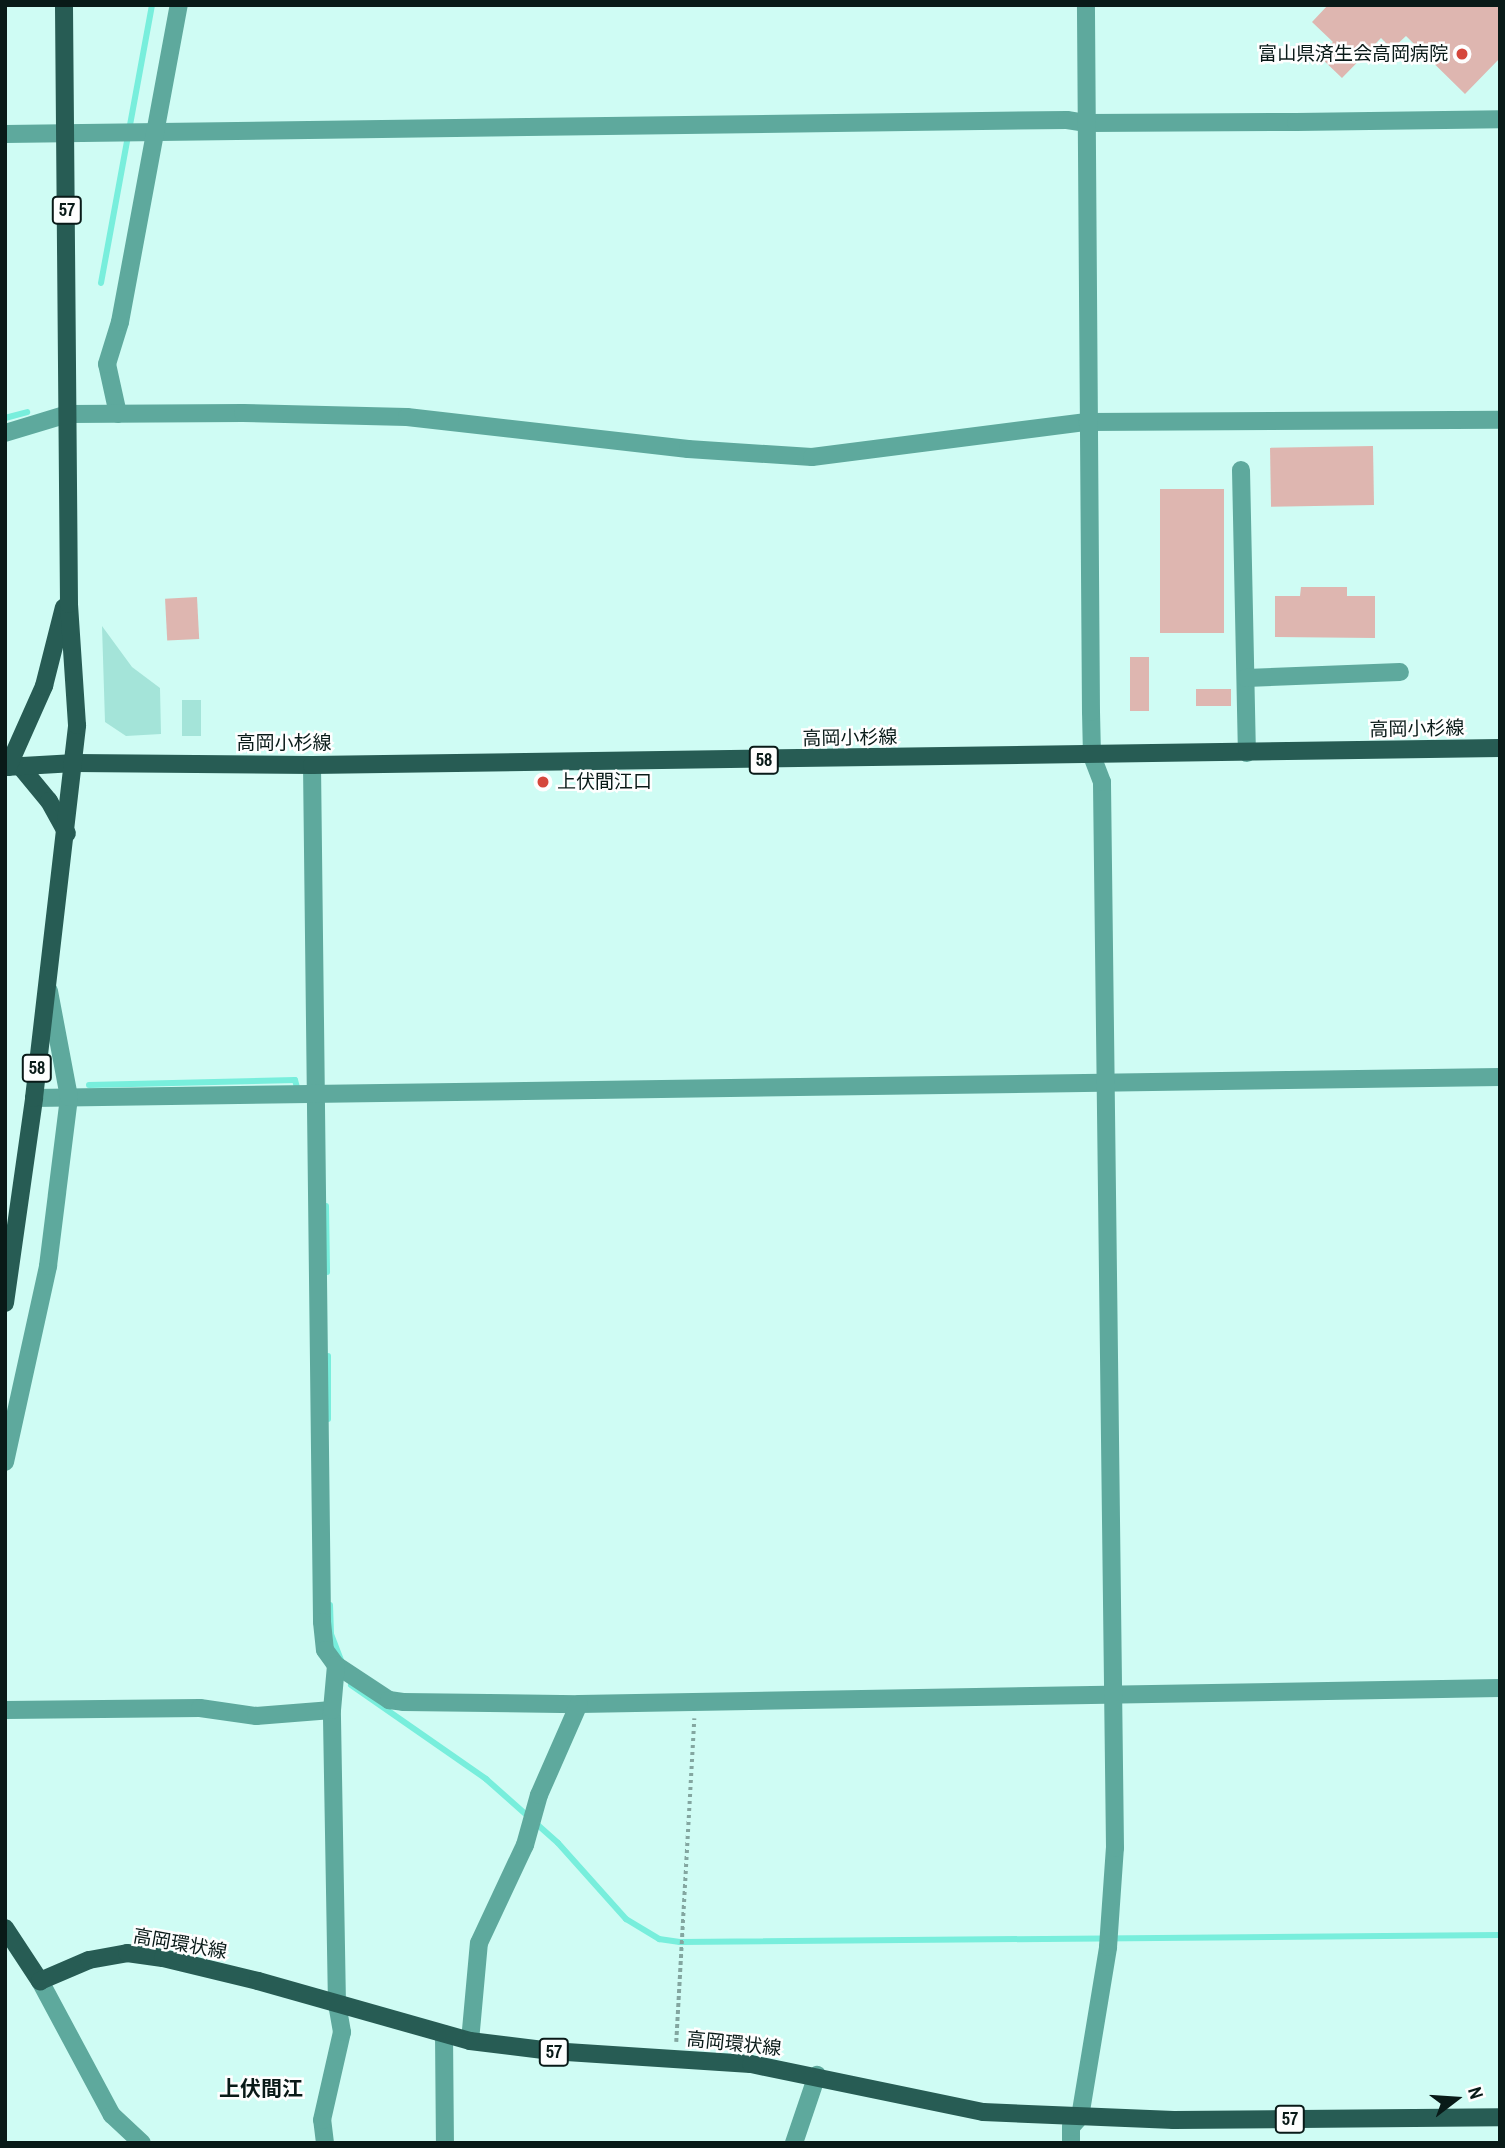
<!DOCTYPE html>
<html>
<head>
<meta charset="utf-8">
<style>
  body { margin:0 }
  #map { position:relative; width:1505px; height:2148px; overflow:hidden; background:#cffcf4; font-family:"Archivo Narrow","Noto Sans JP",sans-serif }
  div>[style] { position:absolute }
  .green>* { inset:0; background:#a4e4d9; transform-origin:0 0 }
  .stream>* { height:6px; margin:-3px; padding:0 3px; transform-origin:3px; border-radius:3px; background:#78eedc }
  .building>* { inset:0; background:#deb6b0; transform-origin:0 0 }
  .path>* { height:3.5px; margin-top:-1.75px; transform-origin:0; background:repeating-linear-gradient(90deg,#83a6a0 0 3.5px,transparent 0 7px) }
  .minor>* { height:18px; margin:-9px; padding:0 9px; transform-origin:9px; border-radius:9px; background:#5ea99d }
  .major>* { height:18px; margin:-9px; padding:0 9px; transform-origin:9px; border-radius:9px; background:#275c54 }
  .dots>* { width:19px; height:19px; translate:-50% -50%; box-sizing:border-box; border:4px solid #fefefe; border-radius:50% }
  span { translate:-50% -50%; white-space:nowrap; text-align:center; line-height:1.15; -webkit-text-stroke:5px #fefefe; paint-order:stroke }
  .shield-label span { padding:2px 5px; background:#fefefe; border:2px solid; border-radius:5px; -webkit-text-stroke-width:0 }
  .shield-label { font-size:18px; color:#091a18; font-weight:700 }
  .poi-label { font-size:19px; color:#091a18 }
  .right { translate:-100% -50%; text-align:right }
  .left { translate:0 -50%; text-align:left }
  .street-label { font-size:19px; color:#091a18 }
  .neighbourhood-label { font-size:21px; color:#091a18; font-weight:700 }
  .frame { position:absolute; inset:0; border:7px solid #091a18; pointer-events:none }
  .north { position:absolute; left:1421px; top:2064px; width:70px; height:70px; -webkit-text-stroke:5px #fefefe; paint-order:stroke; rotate:73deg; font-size:19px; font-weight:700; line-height:28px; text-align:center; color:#091a18 }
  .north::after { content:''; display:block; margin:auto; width:24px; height:32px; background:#091a18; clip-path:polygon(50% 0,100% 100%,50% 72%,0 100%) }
</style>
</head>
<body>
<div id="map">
  <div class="green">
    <i style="clip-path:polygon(102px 626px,132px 667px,160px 688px,161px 734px,126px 736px,105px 722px)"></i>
    <i style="left:182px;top:700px;width:19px;height:36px"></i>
  </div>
  <div class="stream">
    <i style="left:101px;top:283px;width:283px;rotate:-79.6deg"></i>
    <i style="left:5px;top:418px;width:23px;rotate:-15deg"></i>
    <i style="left:89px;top:1085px;width:206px;rotate:-1.4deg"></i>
    <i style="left:295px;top:1080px;width:11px;rotate:75deg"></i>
    <i style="left:326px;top:1206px;width:66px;rotate:89.1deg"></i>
    <i style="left:328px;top:1356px;width:63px;rotate:90deg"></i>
    <i style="left:330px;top:1605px;width:29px;rotate:88deg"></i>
    <i style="left:331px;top:1634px;width:30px;rotate:69deg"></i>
    <i style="left:351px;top:1685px;width:165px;rotate:34.8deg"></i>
    <i style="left:486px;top:1779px;width:96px;rotate:41.6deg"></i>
    <i style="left:558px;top:1843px;width:102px;rotate:48.2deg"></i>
    <i style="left:626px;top:1919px;width:39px;rotate:31deg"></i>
    <i style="left:659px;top:1939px;width:21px;rotate:8deg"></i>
    <i style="left:680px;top:1942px;width:820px;rotate:-0.49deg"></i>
  </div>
  <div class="building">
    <i style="clip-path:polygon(1328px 5px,1500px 5px,1500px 58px,1465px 94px,1406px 36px,1392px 49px,1381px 38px,1342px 78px,1319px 56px,1333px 42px,1312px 22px)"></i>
    <i style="left:1373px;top:446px;width:59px;height:103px;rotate:89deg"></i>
    <i style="left:1160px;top:489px;width:64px;height:144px"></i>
    <i style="clip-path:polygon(1301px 587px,1347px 587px,1347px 596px,1375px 596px,1375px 638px,1275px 637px,1275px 596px,1300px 596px)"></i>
    <i style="left:197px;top:597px;width:42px;height:32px;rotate:87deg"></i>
    <i style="left:1130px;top:657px;width:19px;height:54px"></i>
    <i style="left:1231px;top:689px;width:17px;height:35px;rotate:90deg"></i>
  </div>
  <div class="path">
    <i style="left:676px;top:2042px;width:324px;rotate:-86.8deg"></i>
  </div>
  <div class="minor">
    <i style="left:5px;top:134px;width:1062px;rotate:-0.76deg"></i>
    <i style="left:1067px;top:120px;width:20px;rotate:9deg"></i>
    <i style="left:1087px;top:123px;width:209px;rotate:-0.3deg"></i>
    <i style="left:1296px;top:122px;width:204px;rotate:-0.8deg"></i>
    <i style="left:118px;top:414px;width:51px;rotate:-102.4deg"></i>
    <i style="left:107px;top:364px;width:44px;rotate:-72.8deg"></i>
    <i style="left:120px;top:322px;width:322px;rotate:-79.5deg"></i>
    <i style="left:5px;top:433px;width:66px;rotate:-16.8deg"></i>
    <i style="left:68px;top:414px;width:175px;rotate:-0.3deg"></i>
    <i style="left:243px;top:413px;width:164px;rotate:1.4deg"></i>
    <i style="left:407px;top:417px;width:283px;rotate:6.5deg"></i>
    <i style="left:688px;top:449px;width:124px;rotate:3.7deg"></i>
    <i style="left:812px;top:457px;width:277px;rotate:-7.3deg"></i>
    <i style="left:1087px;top:422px;width:413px;rotate:-0.3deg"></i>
    <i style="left:1241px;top:470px;width:283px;rotate:88.8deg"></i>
    <i style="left:1246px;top:678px;width:154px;rotate:-2.2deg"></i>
    <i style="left:312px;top:765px;width:857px;rotate:89.33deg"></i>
    <i style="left:322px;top:1622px;width:28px;rotate:84deg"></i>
    <i style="left:325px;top:1650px;width:19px;rotate:54deg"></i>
    <i style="left:336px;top:1665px;width:64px;rotate:33.4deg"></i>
    <i style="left:389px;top:1700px;width:14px;rotate:8deg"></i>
    <i style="left:403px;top:1702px;width:176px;rotate:0.7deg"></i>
    <i style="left:579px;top:1704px;width:921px;rotate:-1deg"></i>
    <i style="left:34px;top:1098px;width:1466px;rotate:-0.82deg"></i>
    <i style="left:5px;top:1462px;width:201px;rotate:-77.6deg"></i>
    <i style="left:48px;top:1266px;width:170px;rotate:-82.9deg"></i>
    <i style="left:69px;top:1097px;width:108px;rotate:-100.7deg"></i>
    <i style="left:5px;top:1710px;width:195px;rotate:-0.6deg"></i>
    <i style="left:200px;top:1708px;width:57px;rotate:8.1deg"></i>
    <i style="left:256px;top:1716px;width:76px;rotate:-4.5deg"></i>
    <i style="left:40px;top:1981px;width:152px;rotate:61.8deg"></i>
    <i style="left:112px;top:2115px;width:41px;rotate:43deg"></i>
    <i style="left:444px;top:2034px;width:109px;rotate:89.5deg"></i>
    <i style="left:470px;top:2041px;width:98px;rotate:-84.8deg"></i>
    <i style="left:479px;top:1943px;width:108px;rotate:-64.9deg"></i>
    <i style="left:525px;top:1845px;width:52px;rotate:-74.4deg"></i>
    <i style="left:539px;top:1795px;width:99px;rotate:-66.3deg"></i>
    <i style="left:325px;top:2143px;width:23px;rotate:-97deg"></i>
    <i style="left:322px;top:2120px;width:90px;rotate:-77.2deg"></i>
    <i style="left:342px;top:2032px;width:27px;rotate:-100deg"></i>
    <i style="left:337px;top:2005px;width:295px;rotate:-91deg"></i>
    <i style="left:332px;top:1710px;width:45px;rotate:-84.9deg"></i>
    <i style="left:794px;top:2143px;width:72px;rotate:-71.3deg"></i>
    <i style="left:1071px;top:2143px;width:16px;rotate:-90deg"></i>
    <i style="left:1071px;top:2127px;width:13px;rotate:-48deg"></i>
    <i style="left:1080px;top:2117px;width:172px;rotate:-80.6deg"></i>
    <i style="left:1108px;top:1947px;width:99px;rotate:-86deg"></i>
    <i style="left:1115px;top:1848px;width:1066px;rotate:-90.7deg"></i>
    <i style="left:1102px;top:782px;width:28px;rotate:-111deg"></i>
    <i style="left:1092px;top:756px;width:44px;rotate:-91.3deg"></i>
    <i style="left:1091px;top:712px;width:707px;rotate:-90.41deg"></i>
  </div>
  <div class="major">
    <i style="left:20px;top:766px;width:45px;rotate:50.4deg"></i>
    <i style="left:49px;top:801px;width:37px;rotate:61deg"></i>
    <i style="left:5px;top:767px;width:70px;rotate:-3.3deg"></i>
    <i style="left:75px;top:763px;width:237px;rotate:0.5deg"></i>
    <i style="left:312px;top:765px;width:1188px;rotate:-0.82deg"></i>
    <i style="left:8px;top:767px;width:89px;rotate:-66deg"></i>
    <i style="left:44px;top:686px;width:81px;rotate:-75.8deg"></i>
    <i style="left:5px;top:1303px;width:207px;rotate:-81.9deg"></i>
    <i style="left:34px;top:1098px;width:375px;rotate:-83.4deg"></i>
    <i style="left:77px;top:725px;width:121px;rotate:-93.8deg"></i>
    <i style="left:69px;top:604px;width:599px;rotate:-90.48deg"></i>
    <i style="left:5px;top:1928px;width:64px;rotate:56.6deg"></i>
    <i style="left:40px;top:1981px;width:53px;rotate:-23.2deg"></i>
    <i style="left:89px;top:1960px;width:39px;rotate:-10deg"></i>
    <i style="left:127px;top:1953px;width:36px;rotate:8deg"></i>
    <i style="left:163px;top:1958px;width:98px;rotate:13.6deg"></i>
    <i style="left:258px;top:1981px;width:220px;rotate:15.8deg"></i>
    <i style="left:470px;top:2041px;width:82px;rotate:7deg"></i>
    <i style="left:551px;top:2051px;width:200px;rotate:3.7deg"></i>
    <i style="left:751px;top:2064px;width:237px;rotate:11.7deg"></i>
    <i style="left:983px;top:2112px;width:191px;rotate:2.4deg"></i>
    <i style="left:1174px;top:2120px;width:326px;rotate:-0.5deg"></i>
  </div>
  <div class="dots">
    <i style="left:1462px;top:54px;background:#d5473c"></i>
    <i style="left:543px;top:782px;background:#d5473c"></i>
  </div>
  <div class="shield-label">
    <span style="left:67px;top:210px">57</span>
    <span style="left:764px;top:760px">58</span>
    <span style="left:37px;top:1068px">58</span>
    <span style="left:554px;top:2052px">57</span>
    <span style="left:1290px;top:2119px">57</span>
  </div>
  <div class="poi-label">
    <span class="right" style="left:1448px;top:54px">富山県済生会高岡病院</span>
    <span class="left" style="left:557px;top:782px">上伏間江口</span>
  </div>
  <div class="street-label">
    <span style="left:1417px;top:729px;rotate:-1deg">高岡小杉線</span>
    <span style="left:850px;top:738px;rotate:-1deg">高岡小杉線</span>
    <span style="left:284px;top:743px">高岡小杉線</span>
    <span style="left:180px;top:1944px;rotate:10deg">高岡環状線</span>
    <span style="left:734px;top:2044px;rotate:6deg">高岡環状線</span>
  </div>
  <div class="neighbourhood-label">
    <span style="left:261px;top:2089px">上伏間江</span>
  </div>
  <div class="frame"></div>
  <div class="north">N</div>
</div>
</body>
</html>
